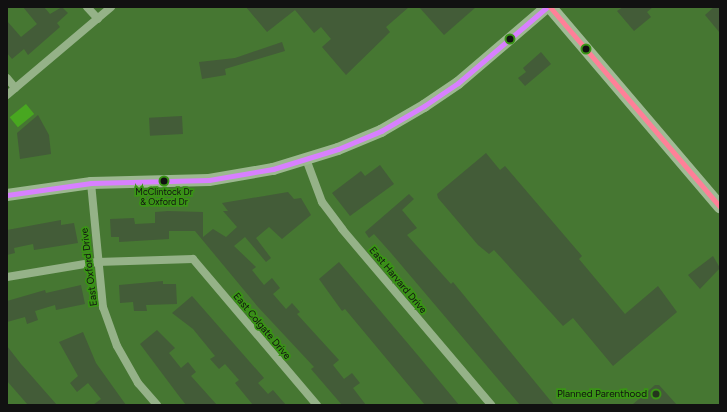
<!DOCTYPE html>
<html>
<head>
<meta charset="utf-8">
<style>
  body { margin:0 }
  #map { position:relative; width:727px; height:412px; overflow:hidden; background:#467732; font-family:Figtree,sans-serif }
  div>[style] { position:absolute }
  .green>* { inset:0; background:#48a720; transform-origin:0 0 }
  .building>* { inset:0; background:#435c38; transform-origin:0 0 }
  .minor>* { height:8px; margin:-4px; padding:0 4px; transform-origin:4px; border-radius:4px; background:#95b288 }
  .secondary>* { height:12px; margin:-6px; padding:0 6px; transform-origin:6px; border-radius:6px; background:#9cb890 }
  .primary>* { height:13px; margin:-6.5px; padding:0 6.5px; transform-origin:6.5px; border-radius:6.5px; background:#a0bb95 }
  .bus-1>* { height:5px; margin:-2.5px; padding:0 2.5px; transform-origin:2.5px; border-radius:2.5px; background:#d880ff }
  .bus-2>* { height:5px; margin:-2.5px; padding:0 2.5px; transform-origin:2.5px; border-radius:2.5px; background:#ff8098 }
  .dots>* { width:11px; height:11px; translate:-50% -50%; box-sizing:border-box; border:2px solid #399415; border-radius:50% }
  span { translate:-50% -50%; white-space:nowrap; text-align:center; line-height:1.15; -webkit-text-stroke:3.5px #399415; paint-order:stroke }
  .bus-label { font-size:9px; color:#111 }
  .street-label { font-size:10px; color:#111 }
  .poi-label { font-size:10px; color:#111 }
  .right { translate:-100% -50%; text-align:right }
  .frame { position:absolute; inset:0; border:8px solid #111; pointer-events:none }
</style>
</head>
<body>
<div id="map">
  <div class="green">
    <i style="left:26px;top:104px;width:13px;height:21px;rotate:51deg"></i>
  </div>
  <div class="building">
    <i style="clip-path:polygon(23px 7px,44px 7px,50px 14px,62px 7px,68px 13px,57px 23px,60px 27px,28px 55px,24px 49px,12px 59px,7px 53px,7px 21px,21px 37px,37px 24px)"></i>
    <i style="clip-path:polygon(246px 7px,409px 7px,386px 27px,390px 32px,346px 75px,322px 47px,331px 39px,321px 27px,314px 33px,295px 10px,267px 32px)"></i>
    <i style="clip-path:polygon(419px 7px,476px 7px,444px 35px)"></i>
    <i style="clip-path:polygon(623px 7px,653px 7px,647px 12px,651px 17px,634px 31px,617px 11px)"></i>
    <i style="clip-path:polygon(714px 7px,720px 7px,720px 33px,705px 15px)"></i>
    <i style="clip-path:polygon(282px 42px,285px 51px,225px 69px,226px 75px,202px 79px,199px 62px,235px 58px)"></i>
    <i style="clip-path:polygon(541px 52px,551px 64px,525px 86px,518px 78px,526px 72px,523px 68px)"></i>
    <i style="clip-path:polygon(38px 115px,49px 135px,51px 154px,20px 159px,17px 133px)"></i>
    <i style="left:182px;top:116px;width:18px;height:33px;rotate:87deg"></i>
    <i style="clip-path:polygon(486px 153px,500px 170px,505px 166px,582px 256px,579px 259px,625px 314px,658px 286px,677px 312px,613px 366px,573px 318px,563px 326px,494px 250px,489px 254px,478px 245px,438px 198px,437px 194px)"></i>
    <i style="clip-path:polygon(380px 165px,394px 184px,350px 216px,332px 193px,361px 171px,365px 176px)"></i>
    <i style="clip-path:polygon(288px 192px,294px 199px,301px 198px,311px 215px,282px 239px,269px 227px,256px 238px,271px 258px,266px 262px,245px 237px,234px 246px,256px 267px,252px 270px,264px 285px,272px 278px,280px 288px,273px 294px,286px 309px,292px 303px,300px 312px,297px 314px,339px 360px,333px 365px,344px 379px,352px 373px,360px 383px,353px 388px,366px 405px,342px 405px,311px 369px,314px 367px,258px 307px,195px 231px,169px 231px,169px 239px,119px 242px,119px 237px,111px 237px,110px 219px,134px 218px,135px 224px,155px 223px,155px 212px,168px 211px,203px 212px,203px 237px,213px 229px,226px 237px,237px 227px,223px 211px,228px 211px,222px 203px)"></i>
    <i style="clip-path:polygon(409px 194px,414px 199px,402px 210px,417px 228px,407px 235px,451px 284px,453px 282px,554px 405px,520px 405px,391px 253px,374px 234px,369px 238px,365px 232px)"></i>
    <i style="clip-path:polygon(61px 220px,61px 225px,74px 223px,78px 243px,34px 250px,33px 244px,14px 248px,15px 253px,7px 255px,7px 230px)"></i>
    <i style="clip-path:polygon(713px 256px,720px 268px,700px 289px,688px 275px)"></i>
    <i style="clip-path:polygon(339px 262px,421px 359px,459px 405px,425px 405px,345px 309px,342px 311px,319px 279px)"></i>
    <i style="clip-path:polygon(163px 281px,163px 284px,176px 284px,177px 304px,146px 305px,147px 311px,134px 311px,133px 302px,120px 303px,119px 285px)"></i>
    <i style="clip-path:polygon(81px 285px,85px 304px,56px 310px,55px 305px,35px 311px,38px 320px,27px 324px,25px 317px,7px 322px,7px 301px,45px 290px,46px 293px)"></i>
    <i style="clip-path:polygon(192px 296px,264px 378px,258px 383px,268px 394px,273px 390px,286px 405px,253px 405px,235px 383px,239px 380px,225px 364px,219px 369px,210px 359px,215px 356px,193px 329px,172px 313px)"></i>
    <i style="clip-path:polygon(157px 330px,175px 348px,169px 353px,181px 368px,188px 362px,196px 372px,191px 376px,217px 405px,186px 405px,179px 396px,140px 344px)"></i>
    <i style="clip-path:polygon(83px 332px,96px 363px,126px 405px,93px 405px,101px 399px,88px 383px,77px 392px,70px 383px,78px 376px,59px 342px)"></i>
    <i style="clip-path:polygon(7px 346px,21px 364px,57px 405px,28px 405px,7px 381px)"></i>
    <i style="clip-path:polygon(655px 385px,659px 385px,677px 405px,632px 405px)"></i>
  </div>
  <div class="minor">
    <i style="left:87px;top:7px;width:16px;rotate:47deg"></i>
    <i style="left:7px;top:78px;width:13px;rotate:51deg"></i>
    <i style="left:7px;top:95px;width:136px;rotate:-40.2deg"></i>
    <i style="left:306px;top:159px;width:46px;rotate:69.6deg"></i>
    <i style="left:322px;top:202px;width:34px;rotate:53deg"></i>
    <i style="left:342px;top:229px;width:231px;rotate:49.7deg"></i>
    <i style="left:91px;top:183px;width:125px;rotate:84.5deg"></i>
    <i style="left:103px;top:307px;width:41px;rotate:70.3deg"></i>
    <i style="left:117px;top:346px;width:43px;rotate:60.4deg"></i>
    <i style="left:138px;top:383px;width:29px;rotate:49deg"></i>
    <i style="left:7px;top:277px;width:91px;rotate:-9.5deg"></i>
    <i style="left:97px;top:262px;width:96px;rotate:-1.8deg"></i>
    <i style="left:193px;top:259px;width:192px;rotate:49.7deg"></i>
  </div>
  <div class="secondary">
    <i style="left:7px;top:195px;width:85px;rotate:-8.1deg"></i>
    <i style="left:91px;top:183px;width:118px;rotate:-1.5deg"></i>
    <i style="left:209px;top:180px;width:65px;rotate:-9.8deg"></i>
    <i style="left:273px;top:169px;width:68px;rotate:-17.1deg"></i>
    <i style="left:338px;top:149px;width:47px;rotate:-22.7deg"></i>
    <i style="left:381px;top:131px;width:50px;rotate:-30.2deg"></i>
    <i style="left:424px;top:106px;width:41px;rotate:-34.1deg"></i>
    <i style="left:458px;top:83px;width:117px;rotate:-40.5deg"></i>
  </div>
  <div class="primary">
    <i style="left:550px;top:7px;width:262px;rotate:49.6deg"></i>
  </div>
  <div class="bus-1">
    <i style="left:7px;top:195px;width:85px;rotate:-8.1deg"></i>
    <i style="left:91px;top:183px;width:118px;rotate:-1.5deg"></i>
    <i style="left:209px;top:180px;width:65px;rotate:-9.8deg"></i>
    <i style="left:273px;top:169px;width:68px;rotate:-17.1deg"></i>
    <i style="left:338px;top:149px;width:47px;rotate:-22.7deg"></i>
    <i style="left:381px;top:131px;width:50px;rotate:-30.2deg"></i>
    <i style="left:424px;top:106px;width:41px;rotate:-34.1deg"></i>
    <i style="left:458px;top:83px;width:117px;rotate:-40.5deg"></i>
  </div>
  <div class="bus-2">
    <i style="left:550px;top:7px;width:262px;rotate:49.6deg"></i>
  </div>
  <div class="dots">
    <i style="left:510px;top:39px;background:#111"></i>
    <i style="left:586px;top:49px;background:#111"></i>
    <i style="left:164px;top:181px;background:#111"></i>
    <i style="left:656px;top:394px;background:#24351d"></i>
  </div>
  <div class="bus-label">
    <span style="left:164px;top:197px">McClintock Dr<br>&amp; Oxford Dr</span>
  </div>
  <div class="street-label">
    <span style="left:89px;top:267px;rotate:-97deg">East Oxford Drive</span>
    <span style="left:398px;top:280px;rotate:50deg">East Harvard Drive</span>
    <span style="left:262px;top:326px;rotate:50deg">East Colgate Drive</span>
  </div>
  <div class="poi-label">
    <span class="right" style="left:647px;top:394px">Planned Parenthood</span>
  </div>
  <div class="frame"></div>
</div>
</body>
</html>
